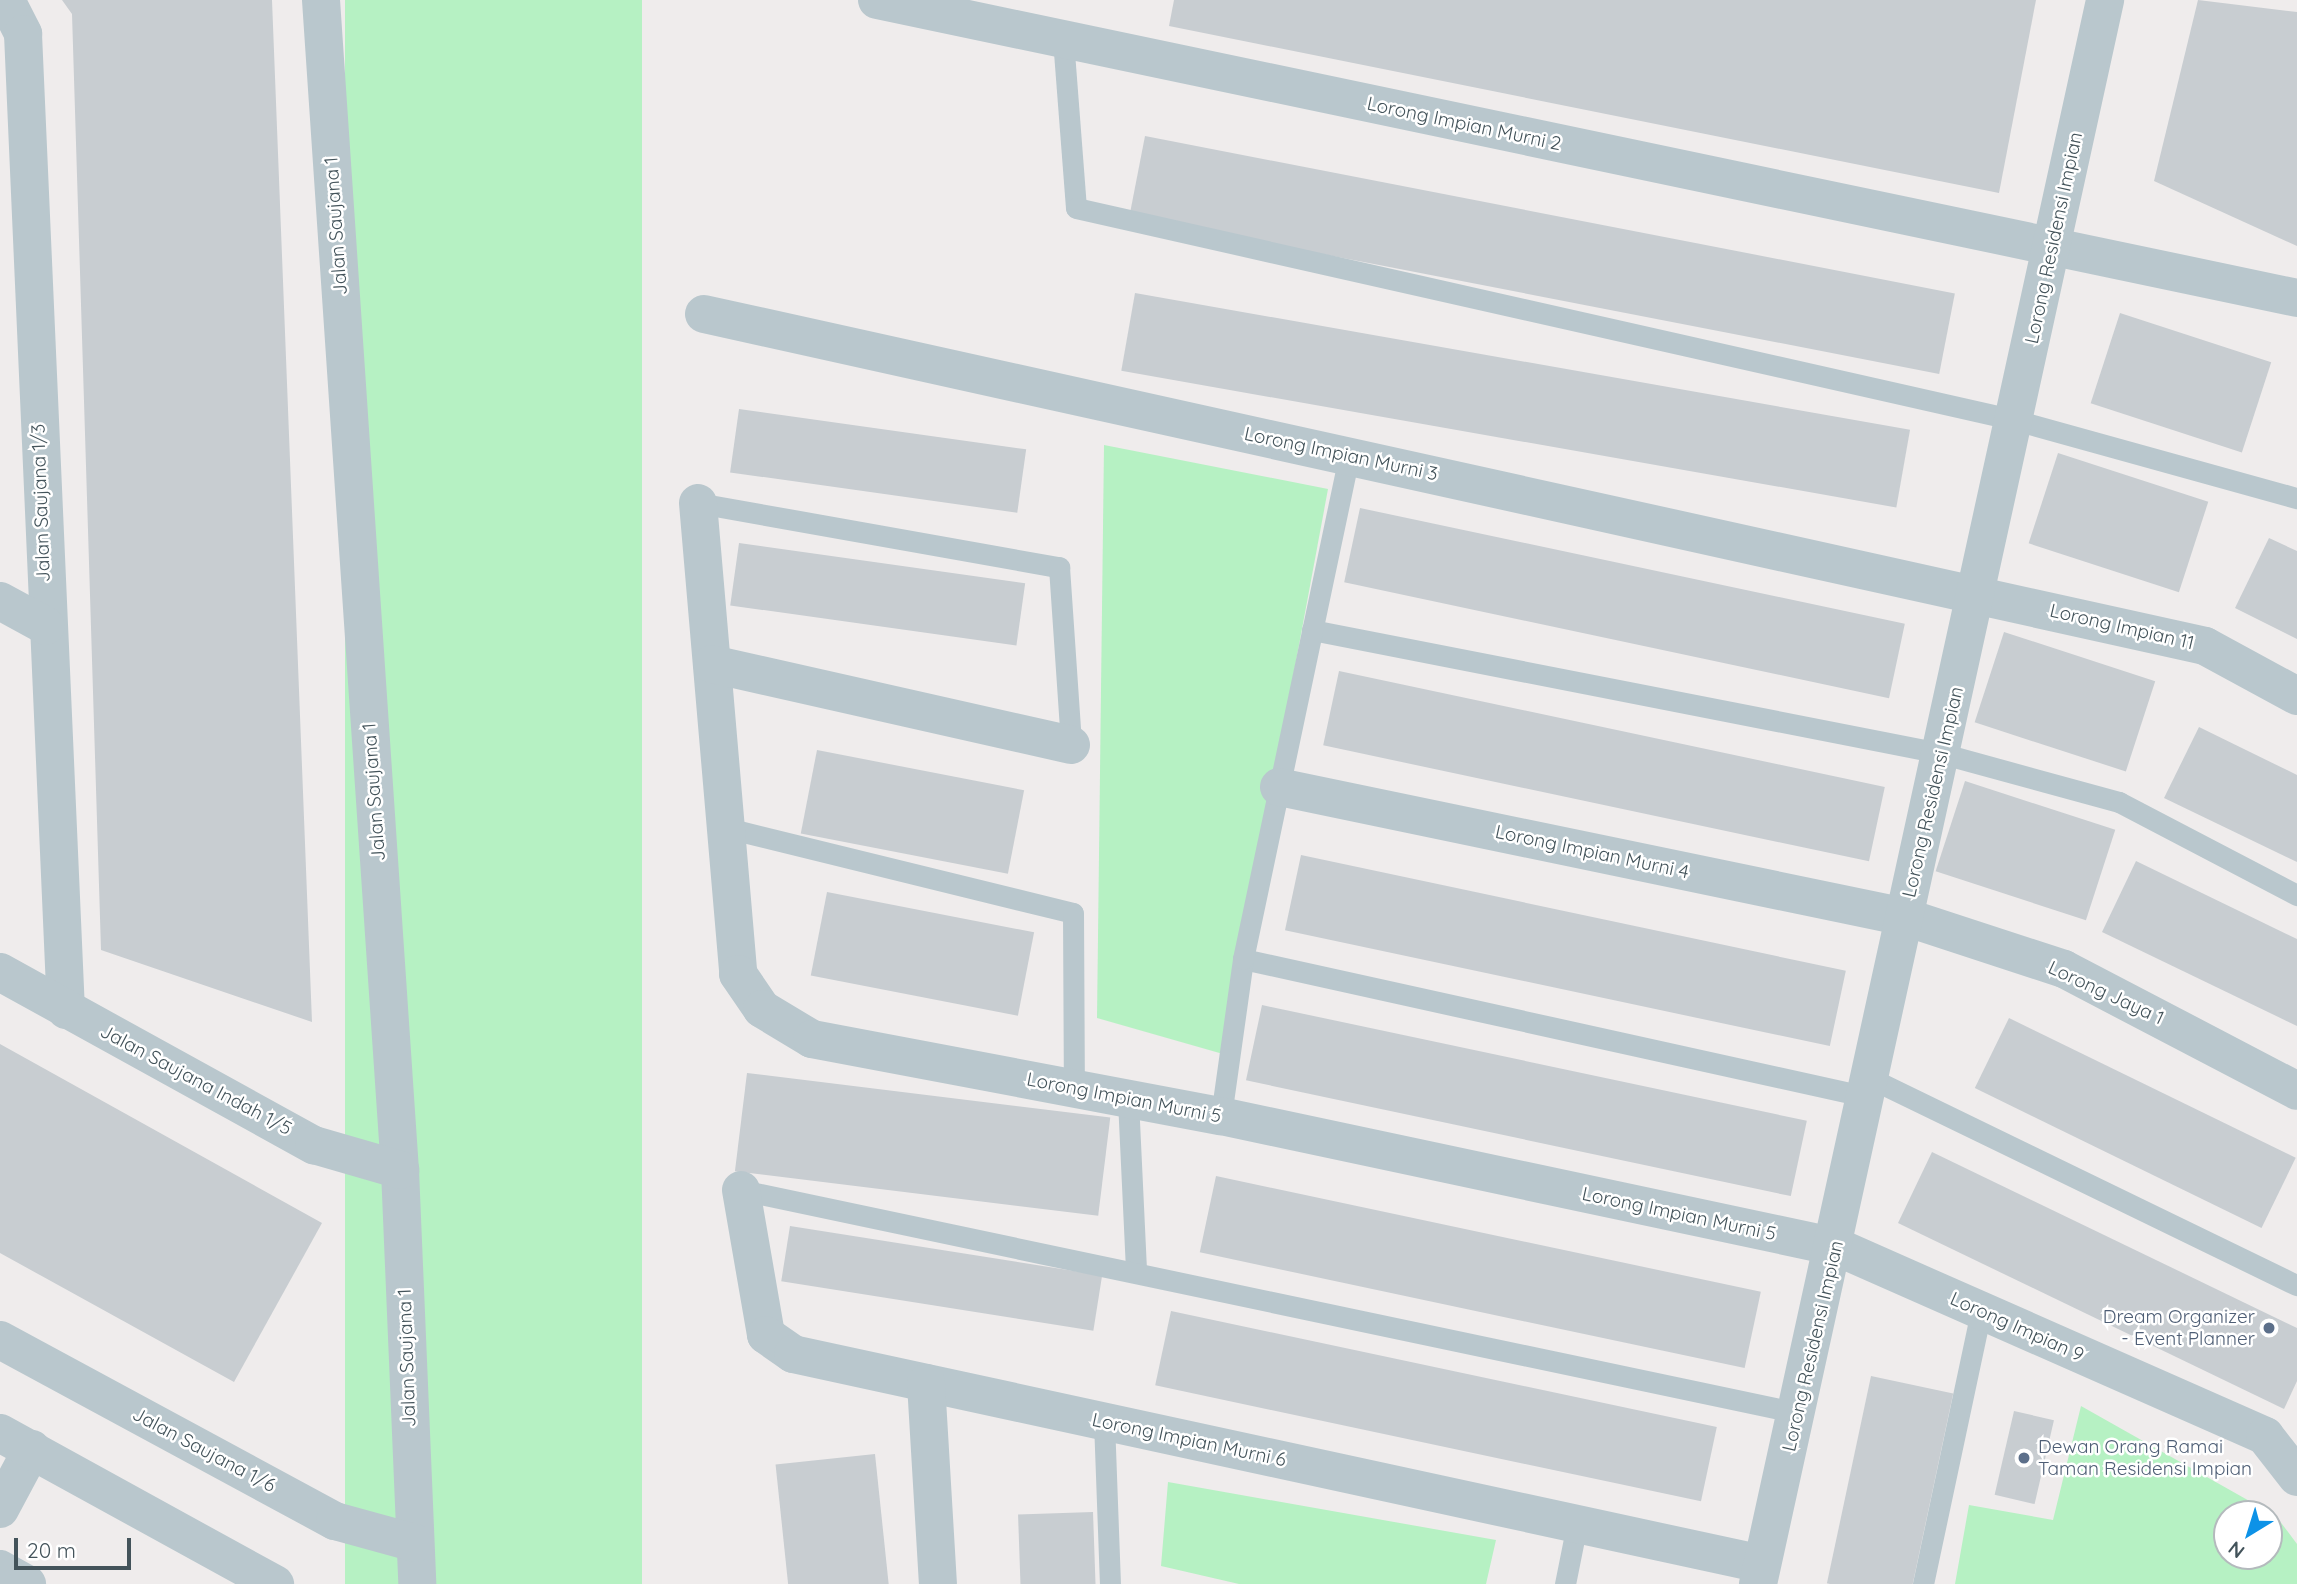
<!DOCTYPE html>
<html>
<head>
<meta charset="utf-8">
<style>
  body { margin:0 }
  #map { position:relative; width:2297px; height:1584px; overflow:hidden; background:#efecec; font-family:Quicksand,sans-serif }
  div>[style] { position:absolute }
  .green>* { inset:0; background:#b6f1c3; transform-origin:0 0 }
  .building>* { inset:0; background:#c8cdd1; transform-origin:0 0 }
  .service>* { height:21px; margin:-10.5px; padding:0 10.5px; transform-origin:10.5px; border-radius:10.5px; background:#b9c7cd }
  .minor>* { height:38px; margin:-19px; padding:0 19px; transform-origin:19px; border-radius:19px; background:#b9c7cd }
  .tertiary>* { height:38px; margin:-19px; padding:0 19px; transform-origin:19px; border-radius:19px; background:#b9c7cd }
  .dots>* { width:19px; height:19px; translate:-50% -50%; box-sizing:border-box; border:4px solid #fff; border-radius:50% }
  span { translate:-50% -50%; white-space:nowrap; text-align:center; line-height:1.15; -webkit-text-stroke:5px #fff; paint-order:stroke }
  .street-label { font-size:19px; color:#43535a }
  .service-label { font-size:19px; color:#4e5e75 }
  .right { translate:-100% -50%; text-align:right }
  .left { translate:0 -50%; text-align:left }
  .north { position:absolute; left:2213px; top:1500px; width:70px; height:70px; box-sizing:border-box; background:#fff; border:2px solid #b4babd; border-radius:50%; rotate:218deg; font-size:19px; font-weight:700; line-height:28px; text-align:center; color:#43535a }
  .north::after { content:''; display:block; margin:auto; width:24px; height:32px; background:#0d92e7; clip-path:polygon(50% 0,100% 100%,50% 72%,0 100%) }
  .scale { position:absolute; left:14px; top:1538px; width:117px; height:32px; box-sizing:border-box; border:4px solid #43535a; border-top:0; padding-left:9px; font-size:21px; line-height:24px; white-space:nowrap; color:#43535a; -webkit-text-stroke:5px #fff; paint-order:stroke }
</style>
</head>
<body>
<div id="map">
  <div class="green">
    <i style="left:345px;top:0;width:297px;height:1586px"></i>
    <i style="clip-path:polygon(1104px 445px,1328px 489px,1223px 1054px,1097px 1018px)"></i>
    <i style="clip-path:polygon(evenodd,2081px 1406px,2276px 1516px,2297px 1544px,2297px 1584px,1955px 1584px,1969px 1505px,2053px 1520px,2081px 1406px,2227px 1514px,2269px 1514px,2269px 1556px,2227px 1556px,2227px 1514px)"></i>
    <i style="clip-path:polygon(1168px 1482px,1496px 1540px,1486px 1584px,1239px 1584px,1161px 1566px)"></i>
  </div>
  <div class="building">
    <i style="clip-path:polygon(62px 0,272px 0,312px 1022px,101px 950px,72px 14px)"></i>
    <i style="clip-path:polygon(1174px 0,2036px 0,1999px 193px,1169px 26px)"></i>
    <i style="clip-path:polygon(2198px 0,2297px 12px,2297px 246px,2154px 181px)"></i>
    <i style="left:1145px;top:136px;width:825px;height:82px;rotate:11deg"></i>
    <i style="left:1135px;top:293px;width:787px;height:79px;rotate:10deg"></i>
    <i style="left:2120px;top:313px;width:159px;height:95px;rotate:18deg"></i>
    <i style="left:739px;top:409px;width:290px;height:64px;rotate:8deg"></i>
    <i style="left:2058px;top:453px;width:158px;height:95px;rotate:18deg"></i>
    <i style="left:1360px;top:508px;width:557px;height:76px;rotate:12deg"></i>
    <i style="clip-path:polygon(2269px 538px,2297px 551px,2297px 639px,2235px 608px)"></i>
    <i style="left:739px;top:543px;width:289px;height:63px;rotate:8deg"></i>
    <i style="left:2004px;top:632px;width:159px;height:95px;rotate:18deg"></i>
    <i style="left:1339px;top:671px;width:558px;height:76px;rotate:12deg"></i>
    <i style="clip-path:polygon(2199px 727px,2297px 775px,2297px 862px,2164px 798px)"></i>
    <i style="left:817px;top:750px;width:211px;height:85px;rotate:11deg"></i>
    <i style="left:1965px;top:781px;width:158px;height:95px;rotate:18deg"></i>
    <i style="left:1301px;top:855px;width:557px;height:77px;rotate:12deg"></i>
    <i style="clip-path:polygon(2136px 861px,2297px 939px,2297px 1026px,2102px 932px)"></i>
    <i style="left:827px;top:892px;width:211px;height:85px;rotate:11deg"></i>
    <i style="left:1262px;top:1005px;width:557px;height:77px;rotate:12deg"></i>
    <i style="left:2009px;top:1018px;width:319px;height:78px;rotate:26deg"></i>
    <i style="clip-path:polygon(0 1044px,322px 1223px,234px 1382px,0 1253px)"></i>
    <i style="left:747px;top:1073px;width:366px;height:99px;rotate:7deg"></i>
    <i style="clip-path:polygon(1932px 1152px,2297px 1328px,2297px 1381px,2284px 1409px,1898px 1223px)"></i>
    <i style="left:1216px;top:1176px;width:557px;height:78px;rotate:12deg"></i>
    <i style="left:790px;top:1226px;width:316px;height:56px;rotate:9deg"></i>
    <i style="left:1171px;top:1311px;width:558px;height:76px;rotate:12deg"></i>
    <i style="left:1871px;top:1376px;width:84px;height:212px;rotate:12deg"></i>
    <i style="left:2014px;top:1411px;width:41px;height:86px;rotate:13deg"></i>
    <i style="left:875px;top:1454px;width:131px;height:100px;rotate:84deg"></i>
    <i style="left:1093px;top:1512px;width:72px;height:75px;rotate:88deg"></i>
  </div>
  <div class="service">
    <i style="left:1063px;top:39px;width:169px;rotate:85.6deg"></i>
    <i style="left:1076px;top:208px;width:963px;rotate:12.72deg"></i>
    <i style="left:2015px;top:420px;width:293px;rotate:15.5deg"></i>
    <i style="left:698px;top:503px;width:367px;rotate:10.1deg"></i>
    <i style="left:1059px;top:567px;width:178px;rotate:86.1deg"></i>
    <i style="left:1312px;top:630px;width:640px;rotate:11.08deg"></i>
    <i style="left:1940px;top:753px;width:186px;rotate:15.3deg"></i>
    <i style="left:2119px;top:802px;width:201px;rotate:27.6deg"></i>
    <i style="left:727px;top:828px;width:356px;rotate:13.8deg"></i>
    <i style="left:1073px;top:913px;width:176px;rotate:89.7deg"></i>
    <i style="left:1243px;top:959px;width:640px;rotate:12.45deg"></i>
    <i style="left:1872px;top:1079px;width:472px;rotate:25.9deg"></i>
    <i style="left:1128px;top:1100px;width:172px;rotate:87.3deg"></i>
    <i style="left:1221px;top:1116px;width:159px;rotate:-82deg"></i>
    <i style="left:1243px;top:959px;width:514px;rotate:-78.1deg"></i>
    <i style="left:741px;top:1190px;width:1080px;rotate:11.91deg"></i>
    <i style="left:1104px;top:1421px;width:163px;rotate:87.9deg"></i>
    <i style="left:1565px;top:1584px;width:61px;rotate:-78.7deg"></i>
    <i style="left:1923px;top:1584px;width:279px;rotate:-78deg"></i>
  </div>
  <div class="minor">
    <i style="left:6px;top:0;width:38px;rotate:63deg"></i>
    <i style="left:23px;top:34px;width:977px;rotate:87.48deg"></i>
    <i style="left:321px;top:0;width:1173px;rotate:86.14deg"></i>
    <i style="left:400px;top:1170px;width:414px;rotate:87.6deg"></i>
    <i style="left:877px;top:0;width:1451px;rotate:11.85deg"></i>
    <i style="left:704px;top:314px;width:1537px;rotate:12.47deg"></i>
    <i style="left:2205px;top:646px;width:105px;rotate:28.5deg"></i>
    <i style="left:698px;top:503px;width:473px;rotate:85.1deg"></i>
    <i style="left:738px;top:974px;width:42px;rotate:55.6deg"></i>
    <i style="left:762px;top:1009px;width:58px;rotate:31deg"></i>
    <i style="left:812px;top:1039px;width:416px;rotate:10.7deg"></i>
    <i style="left:1221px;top:1116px;width:630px;rotate:12.01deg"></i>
    <i style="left:1837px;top:1247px;width:468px;rotate:23.8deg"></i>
    <i style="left:2265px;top:1436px;width:52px;rotate:52deg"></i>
    <i style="left:0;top:601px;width:52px;rotate:28.5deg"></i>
    <i style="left:712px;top:664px;width:368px;rotate:12.7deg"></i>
    <i style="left:1279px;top:787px;width:639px;rotate:11.73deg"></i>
    <i style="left:1905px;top:917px;width:167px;rotate:18.1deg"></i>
    <i style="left:2064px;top:969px;width:263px;rotate:27.6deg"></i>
    <i style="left:0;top:972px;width:359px;rotate:28.9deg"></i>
    <i style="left:314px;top:1145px;width:90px;rotate:16.2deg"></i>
    <i style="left:741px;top:1190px;width:147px;rotate:80.2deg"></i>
    <i style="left:766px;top:1335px;width:33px;rotate:35deg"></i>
    <i style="left:793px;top:1354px;width:991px;rotate:12.23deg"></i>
    <i style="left:0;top:1340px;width:381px;rotate:28.4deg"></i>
    <i style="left:335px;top:1521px;width:83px;rotate:15.4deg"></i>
    <i style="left:926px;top:1383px;width:201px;rotate:86.6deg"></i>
    <i style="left:0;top:1509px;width:68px;rotate:-61.9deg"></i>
    <i style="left:0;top:1569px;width:31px;rotate:29deg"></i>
    <i style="left:1758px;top:1584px;width:1622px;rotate:-77.64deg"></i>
  </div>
  <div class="tertiary">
    <i style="left:0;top:1433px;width:314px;rotate:28.8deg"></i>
  </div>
  <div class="dots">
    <i style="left:2269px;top:1328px;background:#5c6f8a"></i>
    <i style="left:2024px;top:1458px;background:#5c6f8a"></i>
  </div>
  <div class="street-label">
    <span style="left:1464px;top:124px;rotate:12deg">Lorong Impian Murni 2</span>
    <span style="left:336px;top:226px;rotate:-94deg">Jalan Saujana 1</span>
    <span style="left:2054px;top:238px;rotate:-78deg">Lorong Residensi Impian</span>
    <span style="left:1341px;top:454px;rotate:12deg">Lorong Impian Murni 3</span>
    <span style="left:41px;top:503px;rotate:-92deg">Jalan Saujana 1/3</span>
    <span style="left:2122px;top:627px;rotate:13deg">Lorong Impian 11</span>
    <span style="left:374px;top:792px;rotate:-94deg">Jalan Saujana 1</span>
    <span style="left:1933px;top:792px;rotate:-77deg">Lorong Residensi Impian</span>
    <span style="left:1592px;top:852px;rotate:12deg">Lorong Impian Murni 4</span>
    <span style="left:2106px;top:993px;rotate:25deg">Lorong Jaya 1</span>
    <span style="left:196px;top:1080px;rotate:28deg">Jalan Saujana Indah 1/5</span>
    <span style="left:1124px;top:1098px;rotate:11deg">Lorong Impian Murni 5</span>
    <span style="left:1679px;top:1214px;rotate:12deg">Lorong Impian Murni 5</span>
    <span style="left:2017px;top:1327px;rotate:24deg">Lorong Impian 9</span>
    <span style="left:1813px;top:1346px;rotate:-77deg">Lorong Residensi Impian</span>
    <span style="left:407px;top:1358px;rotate:-92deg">Jalan Saujana 1</span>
    <span style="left:1189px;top:1440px;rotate:12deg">Lorong Impian Murni 6</span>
    <span style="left:204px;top:1450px;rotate:28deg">Jalan Saujana 1/6</span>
  </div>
  <div class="service-label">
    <span class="right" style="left:2255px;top:1328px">Dream Organizer<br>- Event Planner</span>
    <span class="left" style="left:2038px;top:1458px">Dewan Orang Ramai<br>Taman Residensi Impian</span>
  </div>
  <div class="north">N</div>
  <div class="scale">20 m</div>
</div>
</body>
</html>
